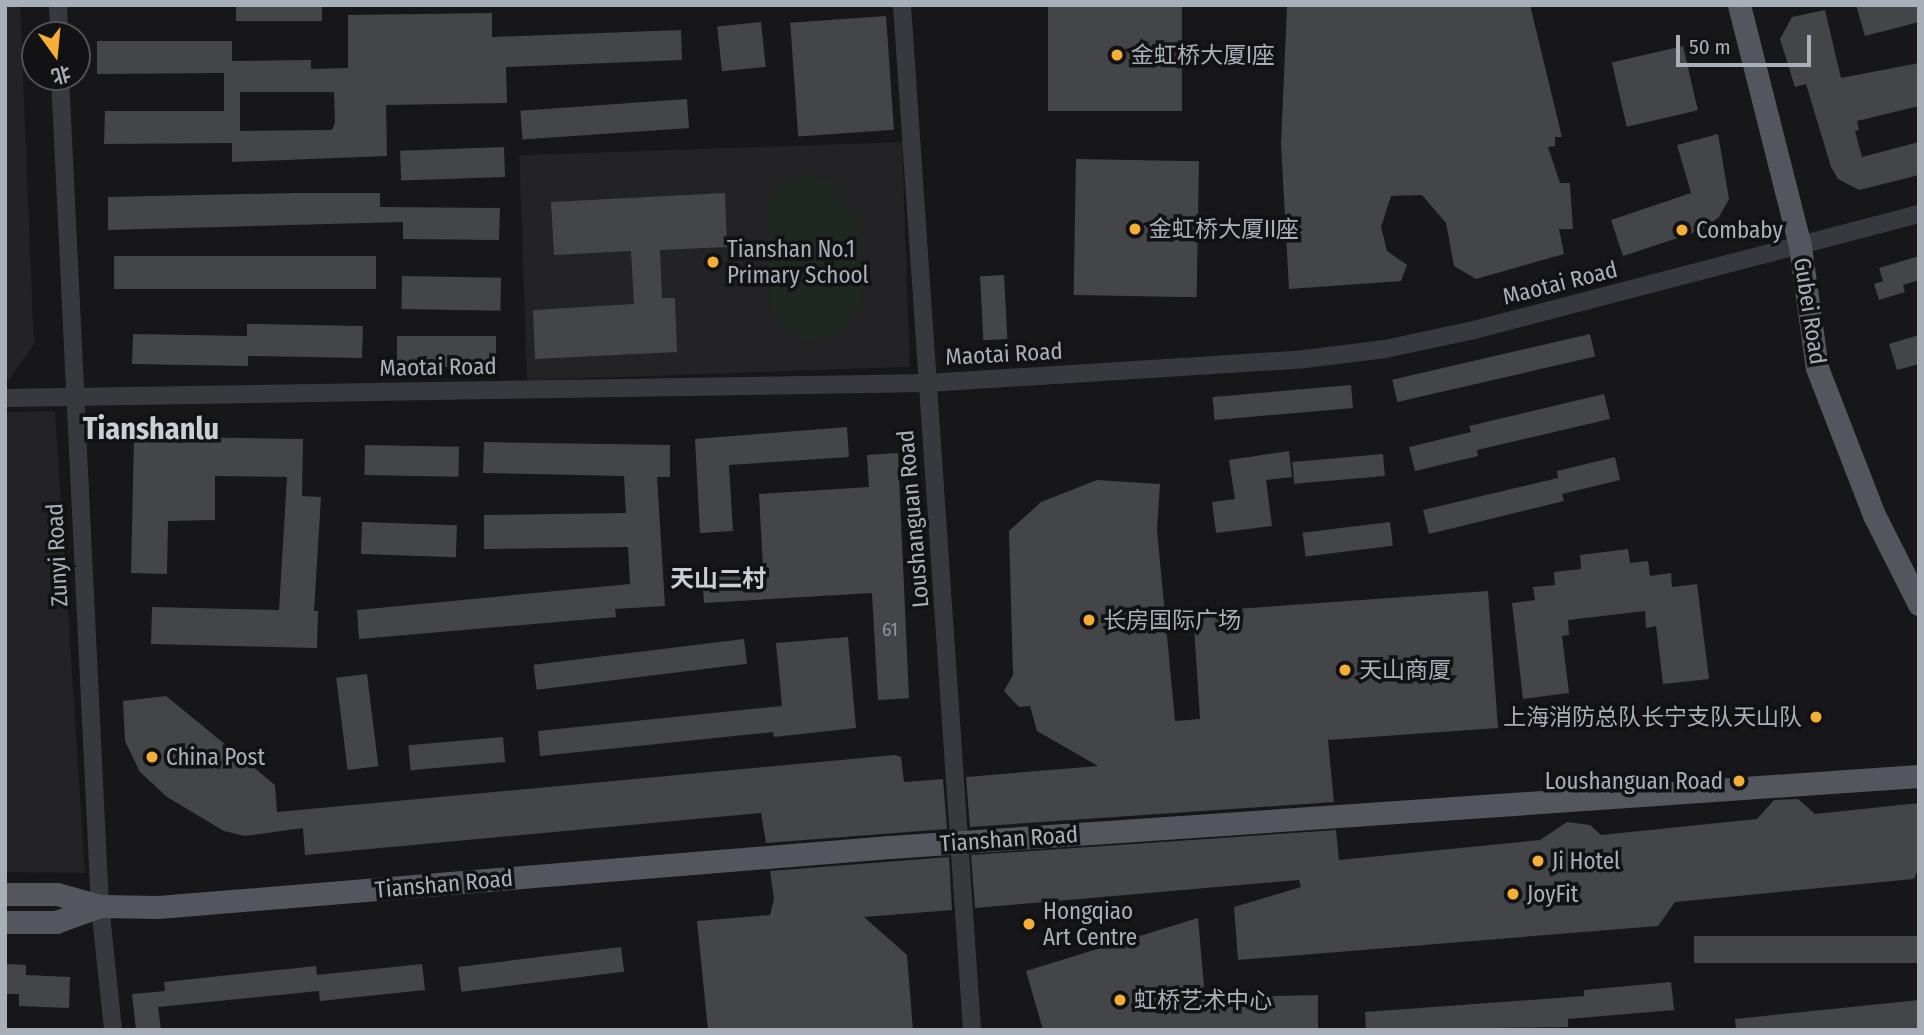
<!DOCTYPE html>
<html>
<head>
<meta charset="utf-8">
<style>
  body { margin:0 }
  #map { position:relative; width:1924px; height:1035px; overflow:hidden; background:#171719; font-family:"Fira Sans Condensed","Noto Sans SC",sans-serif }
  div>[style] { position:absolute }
  .built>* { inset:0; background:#232326; transform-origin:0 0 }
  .green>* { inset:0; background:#1f2820 }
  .building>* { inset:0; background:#434549; transform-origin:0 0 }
  .minor>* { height:18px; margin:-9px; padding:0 9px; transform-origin:9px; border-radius:9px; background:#38393e }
  .major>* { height:23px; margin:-11.5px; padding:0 11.5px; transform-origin:11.5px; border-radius:11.5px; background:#54565e }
  .dots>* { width:19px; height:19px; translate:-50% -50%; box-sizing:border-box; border:4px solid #121214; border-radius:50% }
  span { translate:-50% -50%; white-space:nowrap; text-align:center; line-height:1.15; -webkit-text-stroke:7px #121214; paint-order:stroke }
  .number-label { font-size:19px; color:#90949d }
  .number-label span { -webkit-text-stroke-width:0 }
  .poi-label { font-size:23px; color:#a9afb9 }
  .left { translate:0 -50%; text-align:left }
  .right { translate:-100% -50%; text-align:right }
  .street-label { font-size:23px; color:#a9afb9 }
  .neighbourhood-label { font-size:24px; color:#caced5; font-weight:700 }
  .district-label { font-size:30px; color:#caced5; font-weight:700 }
  .frame { position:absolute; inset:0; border:7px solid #a9afb9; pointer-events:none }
  .north { position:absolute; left:21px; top:21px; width:70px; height:70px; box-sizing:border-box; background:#121214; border:2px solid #4e5156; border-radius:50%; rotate:165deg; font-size:19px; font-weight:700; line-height:28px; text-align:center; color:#a9afb9 }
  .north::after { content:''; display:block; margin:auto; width:24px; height:32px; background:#f5af34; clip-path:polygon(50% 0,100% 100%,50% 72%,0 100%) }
  .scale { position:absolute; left:1676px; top:35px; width:135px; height:32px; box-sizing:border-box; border:4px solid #a9afb9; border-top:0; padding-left:9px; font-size:21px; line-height:24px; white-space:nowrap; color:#a9afb9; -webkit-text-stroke:5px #121214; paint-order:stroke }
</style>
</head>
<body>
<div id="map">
  <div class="built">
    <i style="clip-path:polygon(5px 5px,20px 5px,34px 344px,9px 380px,5px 380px)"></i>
    <i style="left:902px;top:142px;width:225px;height:383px;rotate:88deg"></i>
    <i style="clip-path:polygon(55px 411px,85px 873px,5px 872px,5px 412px)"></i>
  </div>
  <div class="green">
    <i style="clip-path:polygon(803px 175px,830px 180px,858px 213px,862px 302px,851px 323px,837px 335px,804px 341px,780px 326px,772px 307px,766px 217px,768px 204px,781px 185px)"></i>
  </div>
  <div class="building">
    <i style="left:236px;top:5px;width:86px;height:16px"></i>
    <i style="left:1048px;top:5px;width:134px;height:106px"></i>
    <i style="clip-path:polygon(1530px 5px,1562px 137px,1555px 137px,1555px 146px,1548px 147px,1560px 183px,1570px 183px,1573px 229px,1559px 229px,1564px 254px,1476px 279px,1454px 266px,1446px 223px,1422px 195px,1391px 196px,1381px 227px,1387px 251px,1407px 265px,1401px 281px,1289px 289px,1281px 144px,1287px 6px)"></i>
    <i style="clip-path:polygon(1856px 5px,1919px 5px,1919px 22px,1865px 36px)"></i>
    <i style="clip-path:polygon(1825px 10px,1841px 78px,1919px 63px,1919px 106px,1857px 121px,1859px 130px,1855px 131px,1862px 157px,1919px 142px,1919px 175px,1859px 190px,1838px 179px,1831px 167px,1806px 84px,1795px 87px,1780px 39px,1792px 17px)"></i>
    <i style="clip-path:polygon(evenodd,492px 13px,492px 37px,681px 30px,682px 60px,506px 67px,507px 103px,386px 105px,387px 156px,232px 162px,232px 143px,104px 144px,105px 111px,224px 111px,224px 73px,97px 74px,97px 41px,232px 41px,232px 61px,311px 60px,311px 69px,348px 68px,348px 15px,492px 13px,240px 92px,334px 92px,335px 123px,332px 130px,240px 131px,240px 92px)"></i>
    <i style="left:886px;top:16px;width:114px;height:96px;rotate:86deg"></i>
    <i style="left:761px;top:22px;width:45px;height:44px;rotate:84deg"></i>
    <i style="left:1683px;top:46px;width:66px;height:73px;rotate:77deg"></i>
    <i style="left:687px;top:99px;width:29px;height:167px;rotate:86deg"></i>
    <i style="clip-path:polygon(1718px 134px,1729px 199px,1719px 217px,1702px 230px,1623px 256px,1611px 220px,1691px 193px,1677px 145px)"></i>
    <i style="left:504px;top:147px;width:30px;height:104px;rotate:88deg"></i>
    <i style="left:1076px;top:159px;width:123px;height:136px;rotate:1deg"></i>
    <i style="clip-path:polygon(295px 193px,380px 193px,380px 207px,500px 208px,499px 240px,403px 239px,403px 222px,108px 230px,108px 197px)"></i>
    <i style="clip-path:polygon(725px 193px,727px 247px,660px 250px,662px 298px,675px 298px,677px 352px,535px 359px,533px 310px,634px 304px,631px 251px,554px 255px,551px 202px)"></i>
    <i style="left:376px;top:256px;width:33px;height:262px;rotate:90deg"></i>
    <i style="clip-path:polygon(1919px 256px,1919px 280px,1903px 285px,1905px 292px,1879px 300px,1874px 284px,1883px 281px,1879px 268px)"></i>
    <i style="left:1004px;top:275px;width:64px;height:24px;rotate:87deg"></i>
    <i style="left:402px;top:276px;width:99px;height:33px;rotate:1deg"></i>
    <i style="clip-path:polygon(247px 324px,363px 326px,362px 358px,248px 356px,248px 366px,132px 364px,133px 334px,247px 336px)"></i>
    <i style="left:1590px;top:334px;width:23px;height:203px;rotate:77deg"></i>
    <i style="clip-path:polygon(1919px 335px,1919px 364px,1897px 370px,1889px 344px)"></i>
    <i style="left:496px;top:336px;width:31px;height:99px;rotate:90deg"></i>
    <i style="left:1351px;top:385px;width:23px;height:139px;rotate:85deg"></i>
    <i style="clip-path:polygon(1604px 394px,1610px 419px,1477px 450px,1478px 456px,1415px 471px,1409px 447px,1471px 432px,1469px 426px)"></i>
    <i style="clip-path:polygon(847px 427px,849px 457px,729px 465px,733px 531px,700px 533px,695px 439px)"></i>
    <i style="clip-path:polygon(134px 436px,303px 439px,302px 496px,321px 497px,314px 611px,318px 611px,317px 648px,151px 644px,152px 607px,279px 610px,287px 477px,215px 476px,215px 520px,168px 521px,167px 574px,131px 573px)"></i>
    <i style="clip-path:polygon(484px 442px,670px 445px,670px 477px,657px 477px,665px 606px,615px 609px,616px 617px,359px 639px,357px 610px,630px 584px,628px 547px,484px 549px,484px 515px,626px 513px,624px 476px,483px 473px)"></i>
    <i style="left:365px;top:445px;width:94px;height:30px;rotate:1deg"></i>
    <i style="clip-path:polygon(1289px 451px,1292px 477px,1266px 480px,1272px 526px,1216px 533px,1212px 502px,1235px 499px,1229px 460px)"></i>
    <i style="clip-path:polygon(898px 453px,909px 698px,878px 700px,872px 593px,704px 603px,702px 571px,763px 568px,759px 494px,869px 487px,867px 455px)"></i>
    <i style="left:1383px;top:454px;width:22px;height:91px;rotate:85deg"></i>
    <i style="clip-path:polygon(1615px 457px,1620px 480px,1562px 494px,1564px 501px,1429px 534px,1423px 510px,1558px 478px,1557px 471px)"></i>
    <i style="clip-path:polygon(1097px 480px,1160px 484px,1157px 530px,1175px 721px,1200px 719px,1193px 612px,1488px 591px,1498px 728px,1328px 740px,1334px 802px,970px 827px,966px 777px,1098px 766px,1037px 731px,1030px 706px,1019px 707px,1004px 691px,1013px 675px,1009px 531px,1041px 502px)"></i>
    <i style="left:362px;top:522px;width:95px;height:32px;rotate:2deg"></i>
    <i style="left:1390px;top:522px;width:24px;height:88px;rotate:83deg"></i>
    <i style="clip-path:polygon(1628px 549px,1630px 563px,1648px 561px,1650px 576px,1671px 573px,1672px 587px,1697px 584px,1709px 679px,1663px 684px,1656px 626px,1646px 628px,1645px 611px,1568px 620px,1569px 635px,1562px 636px,1569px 693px,1523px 699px,1512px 603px,1535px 600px,1533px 587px,1555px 585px,1554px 572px,1581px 569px,1580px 555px)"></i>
    <i style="clip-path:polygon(848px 637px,856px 728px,774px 737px,773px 732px,540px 756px,538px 731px,782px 706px,776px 643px)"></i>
    <i style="left:744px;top:639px;width:25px;height:212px;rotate:83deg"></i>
    <i style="left:367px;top:674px;width:93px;height:31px;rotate:83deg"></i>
    <i style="clip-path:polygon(166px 696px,275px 785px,277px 812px,895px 755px,901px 757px,904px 782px,943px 779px,947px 829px,766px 843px,761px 813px,305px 855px,303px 828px,245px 836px,224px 831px,167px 797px,140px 772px,125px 741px,123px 701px)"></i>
    <i style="left:503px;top:737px;width:25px;height:95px;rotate:85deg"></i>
    <i style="clip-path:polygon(1798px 799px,1815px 814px,1919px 803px,1919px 867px,1914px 879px,1675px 902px,1658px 926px,1238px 960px,1234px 907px,1301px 887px,1299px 880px,975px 908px,971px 855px,1336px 830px,1339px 860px,1540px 840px,1567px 822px,1590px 825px,1601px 835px,1757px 819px,1774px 800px)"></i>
    <i style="clip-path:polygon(949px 857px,952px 910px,864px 917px,907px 955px,913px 1030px,708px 1030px,697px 921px,770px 915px,774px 899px,770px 871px)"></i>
    <i style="clip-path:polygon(1198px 918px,1205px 998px,1318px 995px,1318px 1028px,1043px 1030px,1026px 971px)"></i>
    <i style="left:1919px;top:936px;width:27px;height:225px;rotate:90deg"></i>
    <i style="left:621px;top:947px;width:25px;height:164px;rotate:83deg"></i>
    <i style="clip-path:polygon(5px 964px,26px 965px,26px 975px,70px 977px,69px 1008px,19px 1006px,19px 994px,5px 994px)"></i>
    <i style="clip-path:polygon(422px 964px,425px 990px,320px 1001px,319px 991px,158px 1007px,161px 1030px,136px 1030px,132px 994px,165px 991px,164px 982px,316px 966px,317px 975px)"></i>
    <i style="clip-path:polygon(1671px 982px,1674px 1010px,1568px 1019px,1568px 1027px,1366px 1030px,1365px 1012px,1584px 996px,1584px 990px)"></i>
    <i style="clip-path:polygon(1919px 1000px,1919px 1030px,1736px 1030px,1735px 1019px)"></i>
  </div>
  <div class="minor">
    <i style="left:58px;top:5px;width:30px;rotate:88deg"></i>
    <i style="left:902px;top:5px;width:1027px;rotate:86.09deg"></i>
    <i style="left:60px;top:77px;width:830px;rotate:87.24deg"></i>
    <i style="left:100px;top:906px;width:125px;rotate:84deg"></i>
    <i style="left:5px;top:398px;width:922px;rotate:-0.93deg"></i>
    <i style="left:927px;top:383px;width:378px;rotate:-3.6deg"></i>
    <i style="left:1304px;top:359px;width:82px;rotate:-7deg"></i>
    <i style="left:1385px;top:349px;width:87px;rotate:-12deg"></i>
    <i style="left:1470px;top:331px;width:464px;rotate:-14.6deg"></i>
  </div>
  <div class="major">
    <i style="left:1739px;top:5px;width:249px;rotate:75.8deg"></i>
    <i style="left:1800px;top:246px;width:123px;rotate:82.1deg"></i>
    <i style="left:1817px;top:368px;width:158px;rotate:68.8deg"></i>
    <i style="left:1874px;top:515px;width:100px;rotate:63.2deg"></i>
    <i style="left:5px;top:894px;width:52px"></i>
    <i style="left:57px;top:894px;width:45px;rotate:15.6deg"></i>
    <i style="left:100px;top:906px;width:58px;rotate:1deg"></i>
    <i style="left:158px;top:907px;width:734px;rotate:-4.69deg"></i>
    <i style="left:890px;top:847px;width:1031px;rotate:-3.95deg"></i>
    <i style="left:5px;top:922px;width:51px"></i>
    <i style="left:56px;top:922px;width:47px;rotate:-20deg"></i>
  </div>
  <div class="dots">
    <i style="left:1117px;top:55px;background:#f5af34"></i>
    <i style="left:1135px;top:229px;background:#f5af34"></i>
    <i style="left:1682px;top:230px;background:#f5af34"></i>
    <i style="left:713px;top:262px;background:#f5af34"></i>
    <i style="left:1089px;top:620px;background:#f5af34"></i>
    <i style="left:1345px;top:670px;background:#f5af34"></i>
    <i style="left:1816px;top:717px;background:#f5af34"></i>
    <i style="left:152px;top:757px;background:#f5af34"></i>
    <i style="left:1739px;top:781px;background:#f5af34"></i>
    <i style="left:1538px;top:861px;background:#f5af34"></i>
    <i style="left:1513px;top:894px;background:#f5af34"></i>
    <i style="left:1029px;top:924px;background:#f5af34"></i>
    <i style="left:1120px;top:1000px;background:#f5af34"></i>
  </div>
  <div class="number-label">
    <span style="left:890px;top:630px">61</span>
  </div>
  <div class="poi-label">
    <span class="left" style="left:1131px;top:55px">金虹桥大厦I座</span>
    <span class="left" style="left:1149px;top:229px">金虹桥大厦II座</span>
    <span class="left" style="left:1696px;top:230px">Combaby</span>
    <span class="left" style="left:727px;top:262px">Tianshan No.1<br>Primary School</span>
    <span class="left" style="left:1103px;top:620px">长房国际广场</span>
    <span class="left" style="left:1359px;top:670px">天山商厦</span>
    <span class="right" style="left:1802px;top:717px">上海消防总队长宁支队天山队</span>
    <span class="left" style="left:166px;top:757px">China Post</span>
    <span class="right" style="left:1723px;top:781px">Loushanguan Road</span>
    <span class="left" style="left:1552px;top:861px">Ji Hotel</span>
    <span class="left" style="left:1527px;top:894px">JoyFit</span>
    <span class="left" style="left:1043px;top:924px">Hongqiao<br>Art Centre</span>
    <span class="left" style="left:1134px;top:1000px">虹桥艺术中心</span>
  </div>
  <div class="street-label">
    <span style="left:1560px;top:283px;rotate:-14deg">Maotai Road</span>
    <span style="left:1810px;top:311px;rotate:81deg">Gubei Road</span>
    <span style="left:1004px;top:354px;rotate:-3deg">Maotai Road</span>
    <span style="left:438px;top:367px;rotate:-1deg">Maotai Road</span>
    <span style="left:913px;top:519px;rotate:-95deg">Loushanguan Road</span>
    <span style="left:57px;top:555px;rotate:-93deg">Zunyi Road</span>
    <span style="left:1009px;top:839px;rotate:-4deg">Tianshan Road</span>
    <span style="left:444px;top:884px;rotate:-5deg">Tianshan Road</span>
  </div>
  <div class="neighbourhood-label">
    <span style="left:718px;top:580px">天山二村</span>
  </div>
  <div class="district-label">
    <span style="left:151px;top:429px">Tianshanlu</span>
  </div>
  <div class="frame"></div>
  <div class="north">北</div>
  <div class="scale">50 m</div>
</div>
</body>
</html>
